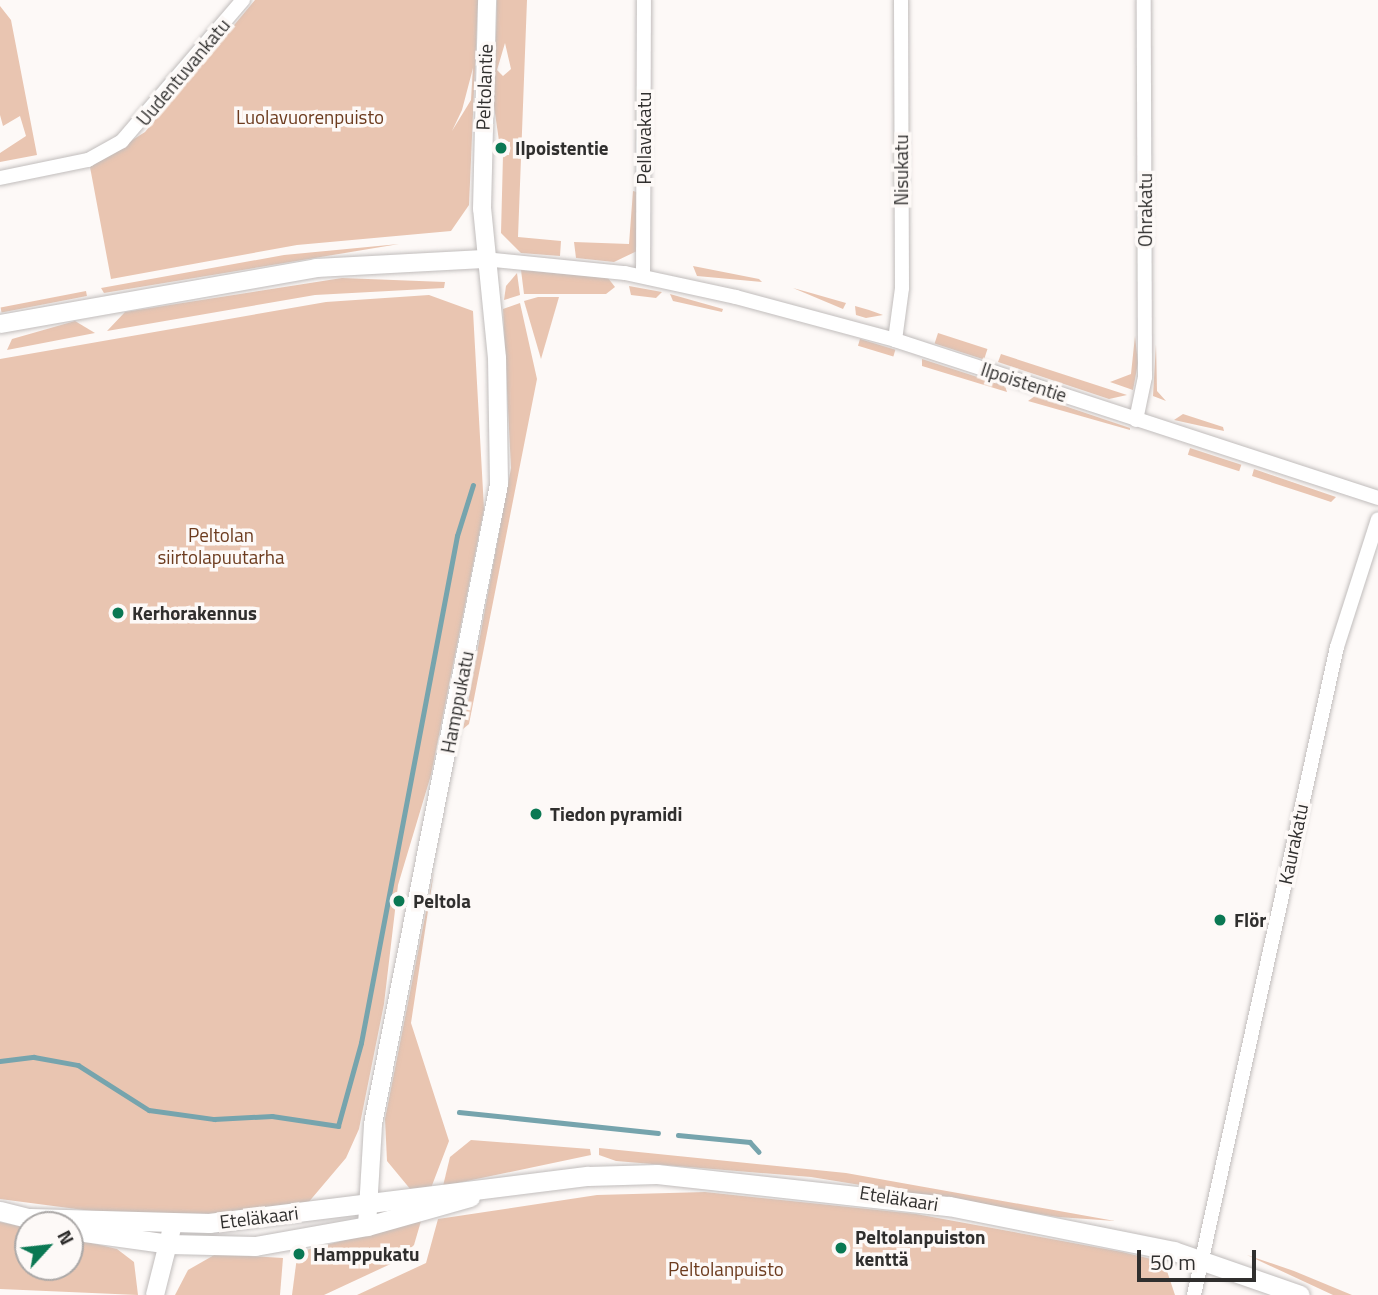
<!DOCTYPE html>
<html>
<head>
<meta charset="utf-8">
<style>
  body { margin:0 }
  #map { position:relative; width:1378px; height:1295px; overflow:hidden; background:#fdf9f7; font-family:"Titillium Web",sans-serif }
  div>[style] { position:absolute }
  .green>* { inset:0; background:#e9c5b1; transform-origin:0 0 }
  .stream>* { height:4.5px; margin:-2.25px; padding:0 2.25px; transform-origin:2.25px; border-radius:2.25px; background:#76a4ad }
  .roads { filter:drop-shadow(0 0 2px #c1bdbc) drop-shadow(0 0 2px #c1bdbc) }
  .minor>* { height:14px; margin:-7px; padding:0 7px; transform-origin:7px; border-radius:7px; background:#fff }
  .tertiary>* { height:18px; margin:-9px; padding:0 9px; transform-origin:9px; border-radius:9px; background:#fff }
  .secondary>* { height:19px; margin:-9.5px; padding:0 9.5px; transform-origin:9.5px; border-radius:9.5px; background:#fff }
  .dots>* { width:19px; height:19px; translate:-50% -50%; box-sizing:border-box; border:4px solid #fdf9f7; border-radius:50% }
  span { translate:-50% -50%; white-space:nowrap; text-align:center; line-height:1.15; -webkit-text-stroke:7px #fdf9f7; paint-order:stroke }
  .street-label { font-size:19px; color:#302f2e }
  .park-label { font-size:19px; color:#6c3b1e }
  .poi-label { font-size:19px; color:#302f2e; font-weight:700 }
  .left { translate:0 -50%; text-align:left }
  .north { position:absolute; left:14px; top:1211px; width:70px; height:70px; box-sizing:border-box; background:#fdf9f7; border:2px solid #aba8a7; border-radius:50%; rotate:63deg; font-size:19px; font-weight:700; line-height:28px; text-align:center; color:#302f2e }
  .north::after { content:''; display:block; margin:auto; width:24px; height:32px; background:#0a7853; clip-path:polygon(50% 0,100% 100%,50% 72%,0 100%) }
  .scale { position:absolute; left:1137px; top:1250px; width:119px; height:32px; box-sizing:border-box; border:4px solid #302f2e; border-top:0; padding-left:9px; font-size:21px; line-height:24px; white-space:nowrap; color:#302f2e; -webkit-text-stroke:5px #fdf9f7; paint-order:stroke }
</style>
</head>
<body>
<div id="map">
  <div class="green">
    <i style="clip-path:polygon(evenodd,255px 0,478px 0,469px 205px,451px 231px,297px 245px,111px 279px,90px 167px,145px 132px,255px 0,473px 68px,471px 100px,452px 131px,462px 110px,473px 68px)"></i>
    <i style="clip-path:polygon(evenodd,497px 0,527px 0,518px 237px,561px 241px,560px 256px,521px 253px,501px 233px,503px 155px,509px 155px,510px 142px,499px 141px,494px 106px,497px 0,505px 43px,511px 69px,503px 76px,497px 70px,505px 43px)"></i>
    <i style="clip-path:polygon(0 6px,11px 20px,37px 155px,0 162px,0 153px,26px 136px,20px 116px,3px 126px,0 115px)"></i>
    <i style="clip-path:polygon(633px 191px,640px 193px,637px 251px,614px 262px,576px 258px,574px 242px,629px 244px)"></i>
    <i style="clip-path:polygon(399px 244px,104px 293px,101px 288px,284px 255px)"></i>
    <i style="clip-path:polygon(693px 266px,759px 279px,762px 282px,697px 276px)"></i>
    <i style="clip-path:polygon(521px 270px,608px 278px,615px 287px,606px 294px,524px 294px)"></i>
    <i style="clip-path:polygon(517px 273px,520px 295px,504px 300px,506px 286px)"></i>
    <i style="clip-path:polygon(342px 278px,445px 282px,444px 288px,315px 295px,107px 331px,125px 312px)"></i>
    <i style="clip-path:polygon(629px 286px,662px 292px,656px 298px,631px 295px)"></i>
    <i style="clip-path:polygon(793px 288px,811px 293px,846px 303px,843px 309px)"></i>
    <i style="left:86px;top:291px;width:5px;height:87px;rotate:79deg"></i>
    <i style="clip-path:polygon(670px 294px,723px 309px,722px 312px,673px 301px)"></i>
    <i style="clip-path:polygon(429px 295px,473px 311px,484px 509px,431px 775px,398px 885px,384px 1004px,359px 1129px,346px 1158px,307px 1204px,237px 1214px,107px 1213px,0 1199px,0 359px,326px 302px)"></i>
    <i style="clip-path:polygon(538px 297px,559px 297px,541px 359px,524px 301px)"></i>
    <i style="clip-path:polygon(520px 303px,537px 379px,469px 724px,463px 729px,511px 468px,503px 309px)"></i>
    <i style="clip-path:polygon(855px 306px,869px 310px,883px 315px,866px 318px,856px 315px)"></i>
    <i style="clip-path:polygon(75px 321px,95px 333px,7px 350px,12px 339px)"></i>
    <i style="left:938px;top:333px;width:52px;height:11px;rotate:18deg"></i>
    <i style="clip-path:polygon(1135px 336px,1138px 363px,1133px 390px,1110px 382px,1131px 374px)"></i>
    <i style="left:860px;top:339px;width:37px;height:7px;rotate:17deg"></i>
    <i style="clip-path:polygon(1156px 344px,1157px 391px,1166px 401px,1153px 396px)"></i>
    <i style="clip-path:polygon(1001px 354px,1127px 395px,1109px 399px,998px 362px)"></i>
    <i style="clip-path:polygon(922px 359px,1005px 386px,1007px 392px,922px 366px)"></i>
    <i style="clip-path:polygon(1035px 396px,1130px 428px,1130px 430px,1028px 401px)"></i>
    <i style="clip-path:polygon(1183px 414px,1223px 427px,1224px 431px,1174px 420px)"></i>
    <i style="left:1190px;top:448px;width:54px;height:7px;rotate:18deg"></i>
    <i style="clip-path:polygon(1254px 469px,1336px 497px,1331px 502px,1307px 494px,1252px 476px)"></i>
    <i style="clip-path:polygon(434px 871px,411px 1023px,449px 1141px,431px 1188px,411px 1190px,387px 1161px,385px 1119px)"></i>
    <i style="clip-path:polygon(471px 1140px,590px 1149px,591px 1155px,443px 1186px,450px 1157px)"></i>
    <i style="clip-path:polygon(599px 1148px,846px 1173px,1115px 1221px,1058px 1217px,811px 1177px,616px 1161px,599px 1155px)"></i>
    <i style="clip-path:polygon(705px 1192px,916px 1214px,1122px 1252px,1164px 1262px,1175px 1295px,357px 1295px,426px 1263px,438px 1219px,597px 1195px)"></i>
    <i style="clip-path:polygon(421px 1221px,414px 1245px,397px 1261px,324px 1295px,292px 1295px,297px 1257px,306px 1250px)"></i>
    <i style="clip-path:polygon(0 1222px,28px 1228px,28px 1267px,70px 1267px,70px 1238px,117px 1249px,134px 1262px,138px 1295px,0 1289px)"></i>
    <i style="clip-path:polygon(216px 1254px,283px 1258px,280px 1295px,175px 1295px,188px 1270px)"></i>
    <i style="clip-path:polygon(1247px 1255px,1294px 1271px,1352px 1295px,1333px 1295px)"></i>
  </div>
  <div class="stream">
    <i style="left:0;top:1061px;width:34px;rotate:-7deg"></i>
    <i style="left:34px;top:1057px;width:45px;rotate:10.3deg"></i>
    <i style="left:78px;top:1065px;width:84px;rotate:32.4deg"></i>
    <i style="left:149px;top:1110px;width:66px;rotate:7.9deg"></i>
    <i style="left:214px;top:1119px;width:58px;rotate:-3deg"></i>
    <i style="left:272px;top:1116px;width:67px;rotate:8.6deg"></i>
    <i style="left:338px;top:1126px;width:86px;rotate:-74.5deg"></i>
    <i style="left:361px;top:1043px;width:516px;rotate:-79.28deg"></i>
    <i style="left:457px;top:536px;width:53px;rotate:-72.6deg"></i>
    <i style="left:459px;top:1112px;width:200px;rotate:6deg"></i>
    <i style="left:678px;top:1135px;width:72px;rotate:5.6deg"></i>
    <i style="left:750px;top:1142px;width:13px;rotate:48deg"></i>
  </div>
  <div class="roads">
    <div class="minor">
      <i style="left:0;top:178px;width:90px;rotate:-11.6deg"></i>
      <i style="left:88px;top:160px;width:39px;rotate:-29deg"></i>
      <i style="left:122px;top:141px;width:186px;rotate:-49.4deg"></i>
      <i style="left:484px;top:259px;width:142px;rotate:5.7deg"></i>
      <i style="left:625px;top:273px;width:114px;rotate:12.2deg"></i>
      <i style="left:736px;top:297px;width:165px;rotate:15.1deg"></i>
      <i style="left:895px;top:340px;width:508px;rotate:18.11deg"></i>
      <i style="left:643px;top:276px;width:276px;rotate:-89.8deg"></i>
      <i style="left:895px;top:340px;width:52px;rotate:-82.3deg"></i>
      <i style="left:902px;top:288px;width:288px;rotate:-90.2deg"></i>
      <i style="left:1136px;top:420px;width:44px;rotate:-78.2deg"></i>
      <i style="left:1145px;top:377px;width:377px;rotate:-90.2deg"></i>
      <i style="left:1194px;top:1295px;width:664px;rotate:-77.56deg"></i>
      <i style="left:1337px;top:647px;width:134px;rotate:-72.2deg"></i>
    </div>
    <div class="tertiary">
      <i style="left:0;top:324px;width:321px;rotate:-10deg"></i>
      <i style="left:316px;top:268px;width:168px;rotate:-3.1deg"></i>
      <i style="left:367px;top:1226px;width:102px;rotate:-86.6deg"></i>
      <i style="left:373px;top:1124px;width:652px;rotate:-78.86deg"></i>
      <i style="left:499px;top:484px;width:126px;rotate:-90.9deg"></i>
      <i style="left:497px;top:358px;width:150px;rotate:-95.7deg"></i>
      <i style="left:482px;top:209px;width:209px;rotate:-88.6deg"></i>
      <i style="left:155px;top:1295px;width:73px;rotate:-75.8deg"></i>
    </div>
    <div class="secondary">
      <i style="left:0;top:1211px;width:41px;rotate:14deg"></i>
      <i style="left:30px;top:1218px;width:179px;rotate:1.6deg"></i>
      <i style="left:209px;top:1223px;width:382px;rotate:-7.1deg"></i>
      <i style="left:588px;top:1176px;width:69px;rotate:-1.7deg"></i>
      <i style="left:657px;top:1174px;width:294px;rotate:6.3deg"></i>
      <i style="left:949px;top:1206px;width:229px;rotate:11.3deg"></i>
      <i style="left:1174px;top:1251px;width:133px;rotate:19.2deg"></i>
      <i style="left:70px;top:1230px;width:100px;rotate:8deg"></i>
      <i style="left:169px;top:1244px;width:86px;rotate:1.3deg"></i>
      <i style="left:255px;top:1246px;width:114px;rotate:-10.1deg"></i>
      <i style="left:367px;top:1226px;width:107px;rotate:-15.7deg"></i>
    </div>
  </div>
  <div class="dots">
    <i style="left:501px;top:148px;background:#0a7853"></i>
    <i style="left:118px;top:613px;background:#0a7853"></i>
    <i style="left:536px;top:814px;background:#0a7853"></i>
    <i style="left:399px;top:901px;background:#0a7853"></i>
    <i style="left:1220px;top:920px;background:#0a7853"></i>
    <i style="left:841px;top:1248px;background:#0a7853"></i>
    <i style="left:299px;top:1254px;background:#0a7853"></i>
  </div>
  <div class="street-label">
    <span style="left:183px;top:72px;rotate:-50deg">Uudentuvankatu</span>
    <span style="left:484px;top:87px;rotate:-88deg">Peltolantie</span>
    <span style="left:644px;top:138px;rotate:-90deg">Pellavakatu</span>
    <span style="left:901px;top:170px;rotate:-90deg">Nisukatu</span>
    <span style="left:1145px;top:210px;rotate:-90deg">Ohrakatu</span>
    <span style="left:1024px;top:382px;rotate:18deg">Ilpoistentie</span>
    <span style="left:457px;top:702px;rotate:-79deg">Hamppukatu</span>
    <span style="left:1293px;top:844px;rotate:-78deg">Kaurakatu</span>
    <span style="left:899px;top:1198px;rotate:9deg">Eteläkaari</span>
    <span style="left:259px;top:1217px;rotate:-7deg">Eteläkaari</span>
  </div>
  <div class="park-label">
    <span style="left:310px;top:117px">Luolavuorenpuisto</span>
    <span style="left:221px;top:546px">Peltolan<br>siirtolapuutarha</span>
    <span style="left:726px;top:1269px">Peltolanpuisto</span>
  </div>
  <div class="poi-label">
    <span class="left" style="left:515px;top:148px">Ilpoistentie</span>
    <span class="left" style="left:132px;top:613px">Kerhorakennus</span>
    <span class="left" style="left:550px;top:814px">Tiedon pyramidi</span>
    <span class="left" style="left:413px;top:901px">Peltola</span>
    <span class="left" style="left:1234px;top:920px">Flör</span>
    <span class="left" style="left:855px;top:1248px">Peltolanpuiston<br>kenttä</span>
    <span class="left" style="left:313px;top:1254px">Hamppukatu</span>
  </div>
  <div class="north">N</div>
  <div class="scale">50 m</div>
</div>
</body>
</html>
